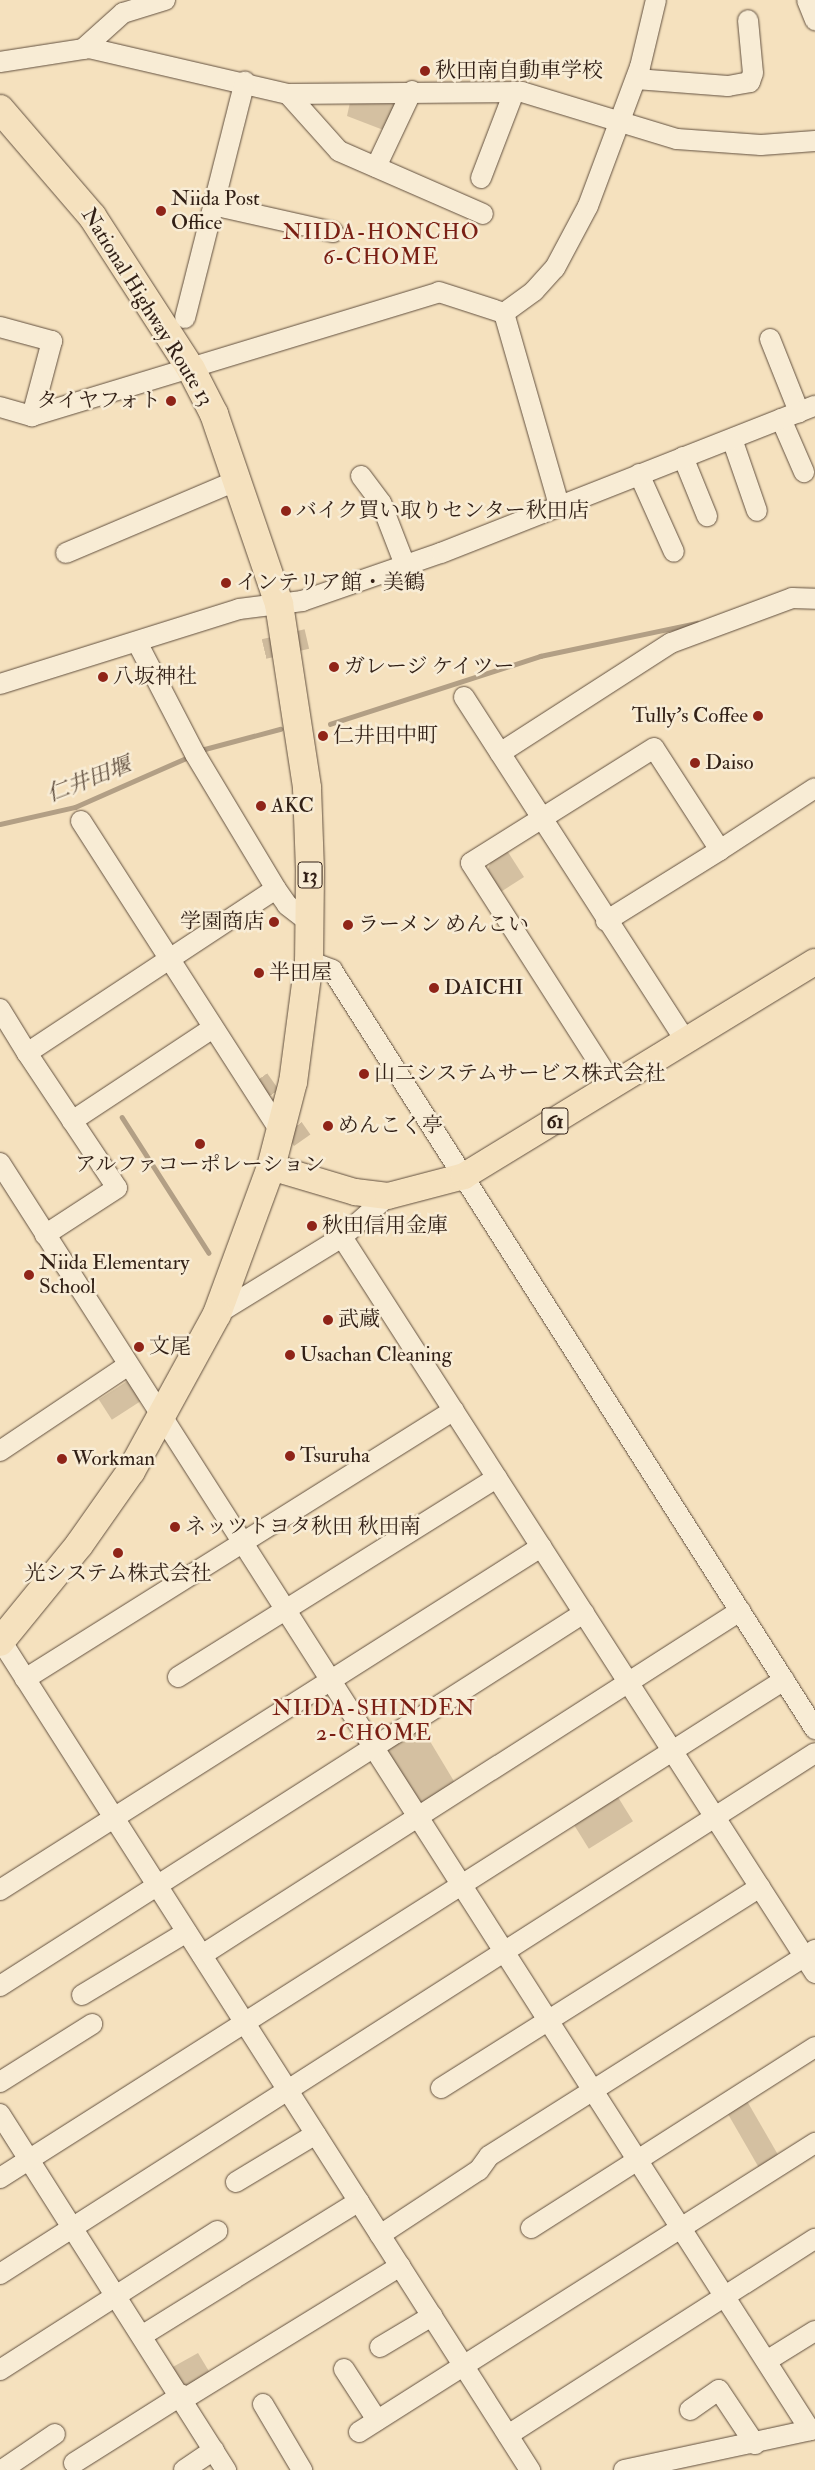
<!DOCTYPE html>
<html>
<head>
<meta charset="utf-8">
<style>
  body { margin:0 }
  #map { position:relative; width:815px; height:2470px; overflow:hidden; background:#f5e1be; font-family:"IM FELL Double Pica","Noto Serif JP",serif }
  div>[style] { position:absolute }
  .green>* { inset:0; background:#d4c0a1; transform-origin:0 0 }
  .stream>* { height:4.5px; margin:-2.25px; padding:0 2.25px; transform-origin:2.25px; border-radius:2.25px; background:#b29f85 }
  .minor-tunnel>* { height:20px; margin-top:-10px; transform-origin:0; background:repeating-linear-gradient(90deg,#ceba9c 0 20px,transparent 0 30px) }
  .roads { filter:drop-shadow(0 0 1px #62503f) drop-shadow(0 0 1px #62503f) }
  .minor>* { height:20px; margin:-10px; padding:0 10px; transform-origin:10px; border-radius:10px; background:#f8ecd5 }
  .major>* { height:26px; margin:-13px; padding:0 13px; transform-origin:13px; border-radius:13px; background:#f5e1be }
  .highway>* { height:28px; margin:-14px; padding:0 14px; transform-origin:14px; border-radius:14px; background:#f5e1be }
  .dots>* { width:14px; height:14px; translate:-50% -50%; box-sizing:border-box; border:2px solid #f8ecd5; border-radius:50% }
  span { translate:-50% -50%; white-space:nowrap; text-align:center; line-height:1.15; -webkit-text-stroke:5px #f8ecd5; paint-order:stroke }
  .shield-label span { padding:1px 4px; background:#f8ecd5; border:1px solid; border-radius:4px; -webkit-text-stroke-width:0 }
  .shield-label { font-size:20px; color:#311f15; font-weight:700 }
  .poi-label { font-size:21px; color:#311f15 }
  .left { translate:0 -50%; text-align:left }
  .right { translate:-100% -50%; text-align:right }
  .street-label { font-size:21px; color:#311f15 }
  .neighbourhood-label { font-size:22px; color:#7a1f14; letter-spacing:1px }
  .water-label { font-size:22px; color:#5e4c3c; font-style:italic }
</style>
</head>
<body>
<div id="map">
  <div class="green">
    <i style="clip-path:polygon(388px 97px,399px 106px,386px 131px,347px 116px,351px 98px)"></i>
    <i style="clip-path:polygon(506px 849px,524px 877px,499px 893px,486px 874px,492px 859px)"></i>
    <i style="left:129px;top:1380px;width:24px;height:36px;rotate:57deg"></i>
    <i style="left:422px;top:1728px;width:69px;height:41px;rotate:59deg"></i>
    <i style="left:616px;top:1794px;width:32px;height:52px;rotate:58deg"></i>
    <i style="left:747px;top:2101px;width:64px;height:23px;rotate:60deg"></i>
    <i style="clip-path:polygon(198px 2353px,213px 2378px,193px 2390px,182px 2386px,171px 2368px)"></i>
  </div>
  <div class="stream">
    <i style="left:330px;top:724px;width:221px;rotate:-17.9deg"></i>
    <i style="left:540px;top:656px;width:160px;rotate:-11.9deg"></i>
    <i style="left:201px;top:750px;width:82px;rotate:-14.9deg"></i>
    <i style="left:0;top:824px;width:77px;rotate:-12.8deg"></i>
    <i style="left:75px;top:807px;width:121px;rotate:-23.8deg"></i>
    <i style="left:122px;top:1117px;width:161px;rotate:57.4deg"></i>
  </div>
  <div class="minor-tunnel">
    <i style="left:264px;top:649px;width:44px;rotate:-13.1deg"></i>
    <i style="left:259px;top:1079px;width:75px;rotate:54.8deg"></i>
  </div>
  <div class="roads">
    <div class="minor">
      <i style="left:807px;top:0;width:22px;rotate:68deg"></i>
      <i style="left:83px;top:49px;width:54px;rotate:-42deg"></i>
      <i style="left:123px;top:13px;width:44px;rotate:-17.2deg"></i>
      <i style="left:0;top:62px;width:90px;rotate:-8.9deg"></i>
      <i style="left:89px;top:48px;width:204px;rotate:13deg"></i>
      <i style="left:288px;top:94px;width:234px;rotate:-0.5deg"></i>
      <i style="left:522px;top:92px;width:162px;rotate:16.9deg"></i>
      <i style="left:677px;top:139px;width:84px;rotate:4.1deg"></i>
      <i style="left:761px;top:145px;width:54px;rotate:-4.2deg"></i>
      <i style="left:636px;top:79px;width:92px;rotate:4.4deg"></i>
      <i style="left:728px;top:86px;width:22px;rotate:-10deg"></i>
      <i style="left:750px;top:82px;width:9px;rotate:-72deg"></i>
      <i style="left:753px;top:73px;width:53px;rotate:-95.4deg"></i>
      <i style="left:288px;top:94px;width:76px;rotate:48.2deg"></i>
      <i style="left:339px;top:151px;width:157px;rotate:23.6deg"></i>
      <i style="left:376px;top:167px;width:84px;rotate:-64.7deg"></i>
      <i style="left:481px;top:178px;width:92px;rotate:-69deg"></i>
      <i style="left:217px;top:206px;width:119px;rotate:12.6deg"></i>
      <i style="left:185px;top:318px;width:244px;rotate:-75.8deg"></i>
      <i style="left:0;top:327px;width:54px;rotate:15.1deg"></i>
      <i style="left:52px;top:341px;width:78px;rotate:104.9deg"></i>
      <i style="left:32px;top:416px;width:425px;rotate:-16.9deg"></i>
      <i style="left:439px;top:292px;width:68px;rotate:17.9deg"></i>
      <i style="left:770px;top:339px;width:79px;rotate:68.3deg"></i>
      <i style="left:0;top:407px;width:33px;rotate:16deg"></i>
      <i style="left:781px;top:419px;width:58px;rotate:66.5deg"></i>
      <i style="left:732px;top:439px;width:76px;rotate:70.9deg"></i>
      <i style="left:683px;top:457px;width:64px;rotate:67.9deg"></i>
      <i style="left:639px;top:474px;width:85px;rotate:65.8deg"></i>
      <i style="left:361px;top:476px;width:34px;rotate:53deg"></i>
      <i style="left:381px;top:503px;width:66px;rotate:68.8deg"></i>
      <i style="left:559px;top:505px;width:200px;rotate:-106deg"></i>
      <i style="left:504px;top:313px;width:37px;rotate:-36deg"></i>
      <i style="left:534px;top:291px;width:31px;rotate:-48deg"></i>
      <i style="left:555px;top:268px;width:70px;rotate:-62deg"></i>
      <i style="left:588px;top:206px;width:148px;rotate:-69.5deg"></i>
      <i style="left:640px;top:67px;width:69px;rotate:-76.6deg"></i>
      <i style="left:66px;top:553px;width:189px;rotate:-23deg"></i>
      <i style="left:138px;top:644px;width:124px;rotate:62.6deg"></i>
      <i style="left:195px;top:754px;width:157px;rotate:59deg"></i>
      <i style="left:276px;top:889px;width:19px;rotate:55deg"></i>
      <i style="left:287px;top:905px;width:28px;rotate:38deg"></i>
      <i style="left:0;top:684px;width:250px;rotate:-17.4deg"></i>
      <i style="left:239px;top:609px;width:64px;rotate:-7.2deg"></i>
      <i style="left:302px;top:601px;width:147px;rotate:-19.1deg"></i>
      <i style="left:441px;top:553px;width:402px;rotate:-21.5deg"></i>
      <i style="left:464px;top:697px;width:409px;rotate:57.2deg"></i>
      <i style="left:500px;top:753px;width:203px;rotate:-32.8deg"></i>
      <i style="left:671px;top:643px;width:129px;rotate:-20.4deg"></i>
      <i style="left:792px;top:598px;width:23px;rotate:2deg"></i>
      <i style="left:81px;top:821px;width:368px;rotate:57.3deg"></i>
      <i style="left:720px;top:850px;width:113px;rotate:-33.1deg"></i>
      <i style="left:606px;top:921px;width:134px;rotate:-31.9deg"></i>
      <i style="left:720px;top:850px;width:121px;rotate:-122.9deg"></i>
      <i style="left:654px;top:748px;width:216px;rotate:147.9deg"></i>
      <i style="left:471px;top:863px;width:264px;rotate:57.4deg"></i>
      <i style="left:309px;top:961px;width:25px;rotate:21deg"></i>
      <i style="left:332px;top:970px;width:900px;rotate:57.53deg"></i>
      <i style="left:0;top:1009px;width:52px;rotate:58.5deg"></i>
      <i style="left:27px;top:1053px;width:298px;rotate:-33.4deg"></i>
      <i style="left:27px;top:1053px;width:162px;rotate:56.3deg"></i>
      <i style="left:117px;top:1188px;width:86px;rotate:146.9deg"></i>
      <i style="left:72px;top:1121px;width:169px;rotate:-33.4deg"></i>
      <i style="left:0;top:1163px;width:1504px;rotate:57.41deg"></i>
      <i style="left:342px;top:1237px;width:875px;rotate:57.27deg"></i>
      <i style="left:217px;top:1314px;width:147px;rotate:-31.6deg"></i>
      <i style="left:342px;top:1237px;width:62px;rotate:-41.7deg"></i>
      <i style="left:0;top:1451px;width:153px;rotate:-33.8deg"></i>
      <i style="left:0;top:1639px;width:986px;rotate:57.47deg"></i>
      <i style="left:178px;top:1677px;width:376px;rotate:-32deg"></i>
      <i style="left:25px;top:1679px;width:506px;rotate:-32.09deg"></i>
      <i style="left:0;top:1890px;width:641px;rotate:-32.38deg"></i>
      <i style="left:202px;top:1955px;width:639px;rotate:-32.6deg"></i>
      <i style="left:0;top:1986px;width:693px;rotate:-32.57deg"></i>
      <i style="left:82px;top:1995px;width:122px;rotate:-31deg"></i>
      <i style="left:0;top:2082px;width:109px;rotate:-32.2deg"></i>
      <i style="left:441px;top:2088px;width:377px;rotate:-32.2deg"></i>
      <i style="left:0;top:2114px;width:422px;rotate:57.6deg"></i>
      <i style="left:0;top:2178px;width:929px;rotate:-32.42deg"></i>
      <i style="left:236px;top:2182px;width:93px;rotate:-31deg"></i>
      <i style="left:531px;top:2228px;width:337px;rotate:-32.5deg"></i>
      <i style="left:380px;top:2235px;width:118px;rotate:-33.3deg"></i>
      <i style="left:479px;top:2170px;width:17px;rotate:-54deg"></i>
      <i style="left:489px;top:2156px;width:386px;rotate:-32.3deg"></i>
      <i style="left:0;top:2274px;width:967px;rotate:-32.59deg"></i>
      <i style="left:143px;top:2335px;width:254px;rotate:-31.8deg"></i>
      <i style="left:380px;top:2347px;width:61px;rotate:-30.8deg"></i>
      <i style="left:768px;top:2360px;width:55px;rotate:-31.7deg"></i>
      <i style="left:344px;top:2369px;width:61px;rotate:57.1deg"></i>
      <i style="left:0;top:2370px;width:258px;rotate:-32.6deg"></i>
      <i style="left:184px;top:2399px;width:254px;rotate:-31.6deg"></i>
      <i style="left:263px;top:2404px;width:77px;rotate:59.4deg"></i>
      <i style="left:690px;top:2410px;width:35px;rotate:-35deg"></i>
      <i style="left:719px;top:2390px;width:65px;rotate:56.3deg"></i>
      <i style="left:359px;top:2432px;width:540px;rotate:-32.37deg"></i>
      <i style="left:508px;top:2435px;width:364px;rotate:-32.6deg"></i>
      <i style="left:74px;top:2463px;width:128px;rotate:-32.2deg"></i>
      <i style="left:2px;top:2470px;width:64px;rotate:-34.2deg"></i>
      <i style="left:184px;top:2470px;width:36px;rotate:-34deg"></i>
      <i style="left:624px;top:2470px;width:195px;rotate:-12.1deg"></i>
    </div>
    <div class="major">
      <i style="left:271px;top:1167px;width:88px;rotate:16.6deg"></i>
      <i style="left:355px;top:1192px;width:33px;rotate:7deg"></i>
      <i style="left:388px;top:1196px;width:79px;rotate:-14.7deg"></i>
      <i style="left:464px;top:1176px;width:411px;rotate:-31.4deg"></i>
    </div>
    <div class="highway">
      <i style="left:0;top:109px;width:141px;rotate:49.3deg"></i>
      <i style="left:92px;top:216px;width:182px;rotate:57.1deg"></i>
      <i style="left:191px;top:369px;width:51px;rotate:62.9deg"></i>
      <i style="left:214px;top:414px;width:201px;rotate:71.1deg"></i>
      <i style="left:279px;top:604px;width:186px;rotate:81.3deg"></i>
      <i style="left:307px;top:788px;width:83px;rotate:87.9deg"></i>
      <i style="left:310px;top:871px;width:90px;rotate:90.6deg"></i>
      <i style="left:309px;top:961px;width:122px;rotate:97.5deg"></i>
      <i style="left:293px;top:1082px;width:88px;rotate:104.5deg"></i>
      <i style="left:271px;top:1167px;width:157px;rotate:110.2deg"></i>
      <i style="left:217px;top:1314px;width:179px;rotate:118.7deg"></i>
      <i style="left:131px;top:1471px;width:90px;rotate:125.1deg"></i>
      <i style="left:79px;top:1545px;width:125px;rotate:129.2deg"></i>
    </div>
  </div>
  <div class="dots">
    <i style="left:425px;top:71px;background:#8f2418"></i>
    <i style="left:161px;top:211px;background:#8f2418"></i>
    <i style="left:171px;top:401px;background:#8f2418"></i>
    <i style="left:286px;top:511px;background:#8f2418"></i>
    <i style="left:226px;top:583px;background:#8f2418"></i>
    <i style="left:334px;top:667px;background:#8f2418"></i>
    <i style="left:103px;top:677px;background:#8f2418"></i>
    <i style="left:758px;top:716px;background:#8f2418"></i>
    <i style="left:323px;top:736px;background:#8f2418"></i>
    <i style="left:695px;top:763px;background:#8f2418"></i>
    <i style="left:261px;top:806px;background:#8f2418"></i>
    <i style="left:274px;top:922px;background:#8f2418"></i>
    <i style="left:348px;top:925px;background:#8f2418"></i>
    <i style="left:259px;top:973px;background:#8f2418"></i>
    <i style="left:434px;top:988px;background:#8f2418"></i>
    <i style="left:364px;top:1074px;background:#8f2418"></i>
    <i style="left:328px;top:1126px;background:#8f2418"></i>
    <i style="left:200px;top:1144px;background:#8f2418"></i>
    <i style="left:312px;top:1226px;background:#8f2418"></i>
    <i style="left:29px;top:1275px;background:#8f2418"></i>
    <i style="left:328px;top:1320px;background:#8f2418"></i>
    <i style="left:139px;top:1347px;background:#8f2418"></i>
    <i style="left:290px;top:1355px;background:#8f2418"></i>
    <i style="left:290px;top:1456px;background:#8f2418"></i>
    <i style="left:62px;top:1459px;background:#8f2418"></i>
    <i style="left:175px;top:1527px;background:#8f2418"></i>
    <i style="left:118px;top:1553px;background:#8f2418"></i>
  </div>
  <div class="shield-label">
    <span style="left:310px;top:875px">13</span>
    <span style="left:555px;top:1121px">61</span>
  </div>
  <div class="poi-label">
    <span class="left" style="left:435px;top:71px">秋田南自動車学校</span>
    <span class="left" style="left:171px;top:211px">Niida Post<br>Office</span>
    <span class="right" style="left:161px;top:401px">タイヤフォト</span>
    <span class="left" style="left:296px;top:511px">バイク買い取りセンター秋田店</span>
    <span class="left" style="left:236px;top:583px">インテリア館・美鶴</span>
    <span class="left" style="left:344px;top:667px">ガレージ ケイツー</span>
    <span class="left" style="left:113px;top:677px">八坂神社</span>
    <span class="right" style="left:748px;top:716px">Tully's Coffee</span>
    <span class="left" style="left:333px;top:736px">仁井田中町</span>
    <span class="left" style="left:705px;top:763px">Daiso</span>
    <span class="left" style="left:271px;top:806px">AKC</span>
    <span class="right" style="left:264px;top:922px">学園商店</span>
    <span class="left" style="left:358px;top:925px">ラーメン めんこい</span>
    <span class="left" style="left:269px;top:973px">半田屋</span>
    <span class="left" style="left:444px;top:988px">DAICHI</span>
    <span class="left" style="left:374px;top:1074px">山二システムサービス株式会社</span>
    <span class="left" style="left:338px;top:1126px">めんこく亭</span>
    <span style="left:200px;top:1165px">アルファコーポレーション</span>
    <span class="left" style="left:322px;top:1226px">秋田信用金庫</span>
    <span class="left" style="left:39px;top:1275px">Niida Elementary<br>School</span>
    <span class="left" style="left:338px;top:1320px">武蔵</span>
    <span class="left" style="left:149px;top:1347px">文尾</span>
    <span class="left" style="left:300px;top:1355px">Usachan Cleaning</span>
    <span class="left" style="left:300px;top:1456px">Tsuruha</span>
    <span class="left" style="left:72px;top:1459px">Workman</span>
    <span class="left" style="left:185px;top:1527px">ネッツトヨタ秋田 秋田南</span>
    <span style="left:118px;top:1574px">光システム株式会社</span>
  </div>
  <div class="street-label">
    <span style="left:147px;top:307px;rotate:58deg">National Highway Route 13</span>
  </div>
  <div class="neighbourhood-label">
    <span style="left:381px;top:245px">NIIDA-HONCHO<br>6-CHOME</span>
    <span style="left:374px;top:1721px">NIIDA-SHINDEN<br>2-CHOME</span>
  </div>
  <div class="water-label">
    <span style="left:89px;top:780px;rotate:-21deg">仁井田堰</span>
  </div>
</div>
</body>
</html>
